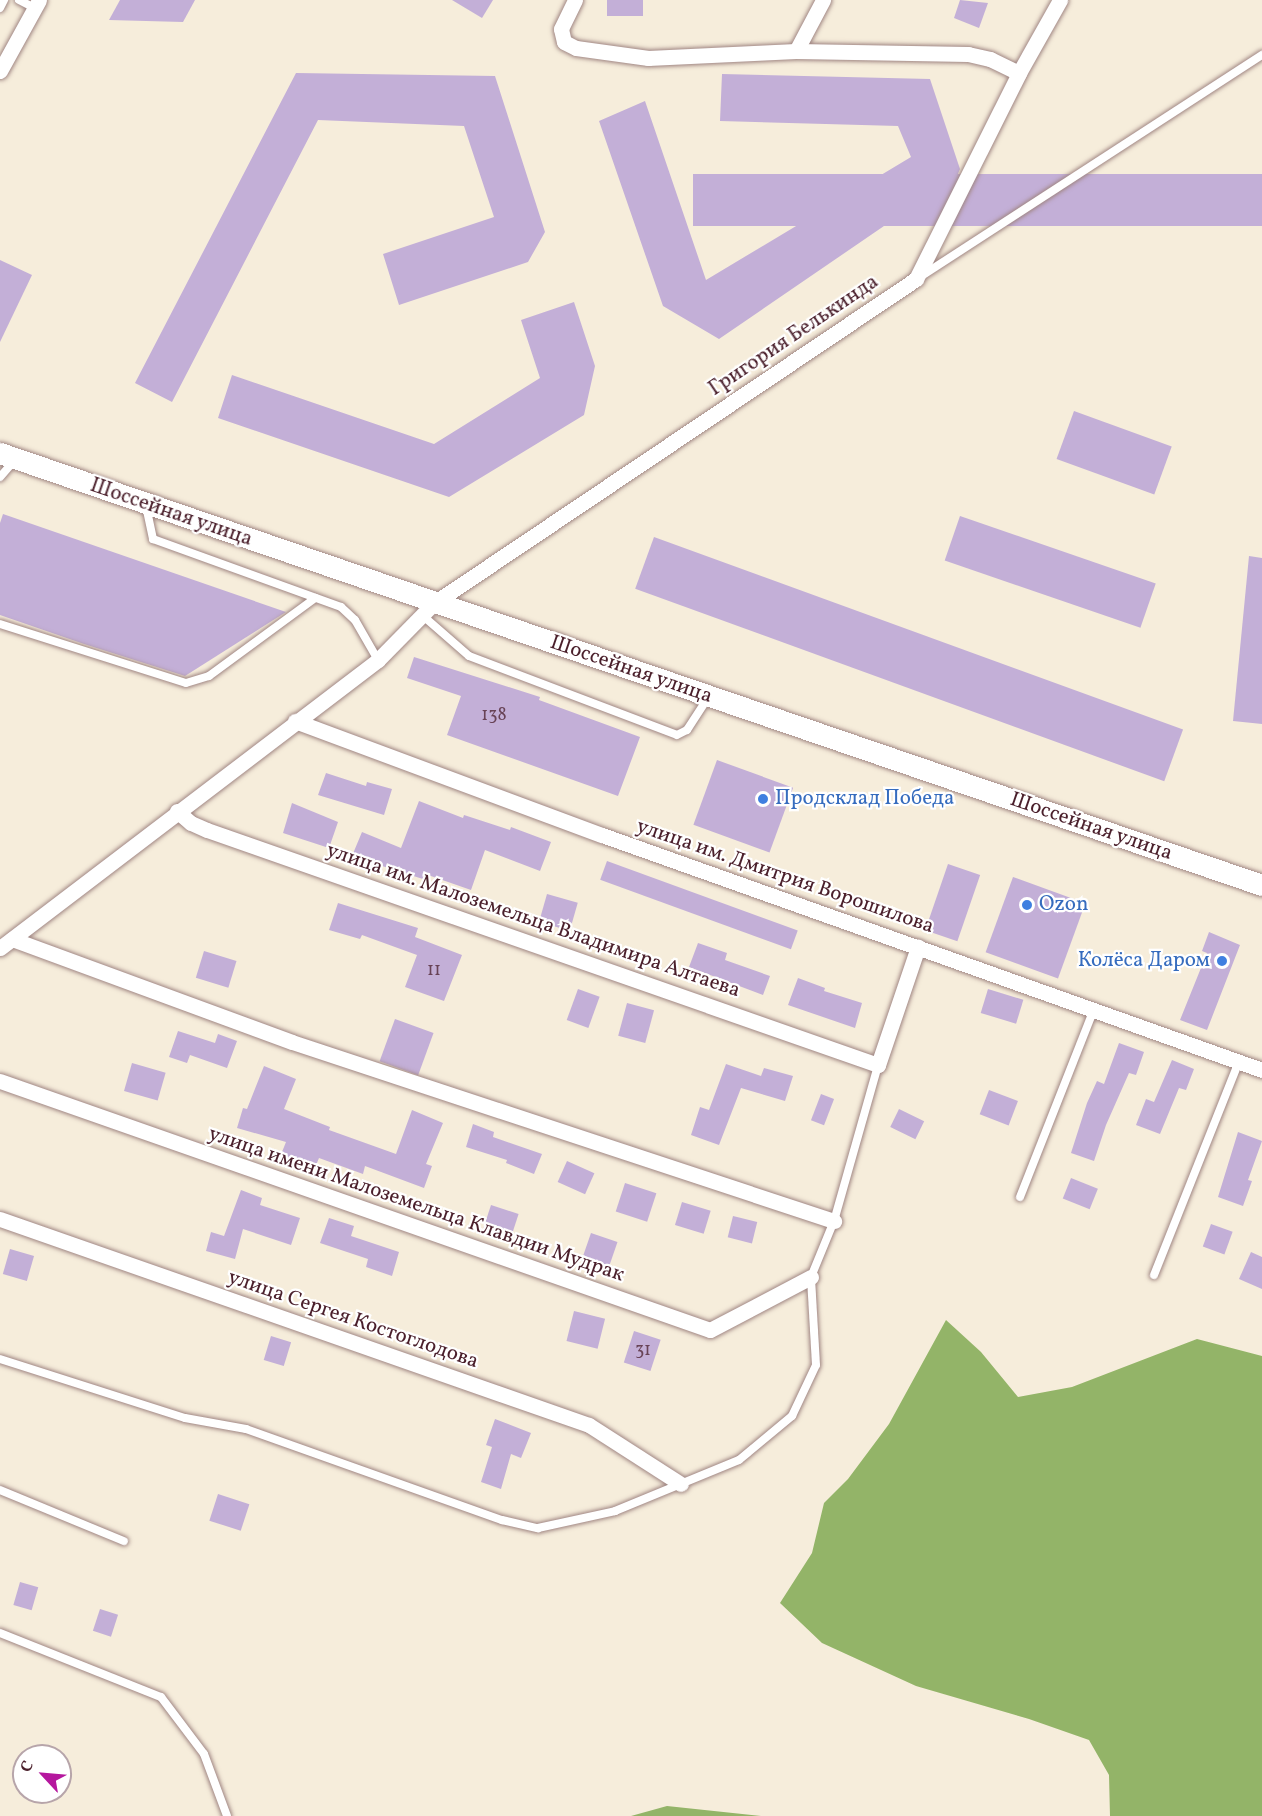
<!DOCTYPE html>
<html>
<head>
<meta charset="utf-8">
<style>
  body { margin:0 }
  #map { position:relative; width:1262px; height:1816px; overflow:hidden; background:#f6eddb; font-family:Vollkorn,serif }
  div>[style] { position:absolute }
  .forest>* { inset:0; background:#93b468 }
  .building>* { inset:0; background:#c3afd7; transform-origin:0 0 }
  .roads { filter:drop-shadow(0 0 2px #a08683) drop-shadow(0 0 2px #a08683) }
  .lane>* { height:8px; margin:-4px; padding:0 4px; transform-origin:4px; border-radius:4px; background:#fff }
  .street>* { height:15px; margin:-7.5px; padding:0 7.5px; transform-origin:7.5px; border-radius:7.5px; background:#fff }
  .secondary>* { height:21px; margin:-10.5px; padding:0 10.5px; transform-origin:10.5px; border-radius:10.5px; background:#fff }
  .dots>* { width:16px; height:16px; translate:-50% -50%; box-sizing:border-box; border:3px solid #fff; border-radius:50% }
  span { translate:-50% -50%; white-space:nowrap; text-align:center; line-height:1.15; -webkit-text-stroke:4.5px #fff; paint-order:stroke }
  .number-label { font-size:18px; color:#684356 }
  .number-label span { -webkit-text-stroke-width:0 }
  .street-label { font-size:21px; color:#4a1f2b }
  .shop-label { font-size:21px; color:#366cbe }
  .left { translate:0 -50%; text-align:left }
  .right { translate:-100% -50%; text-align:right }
  .north { position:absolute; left:12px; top:1744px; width:60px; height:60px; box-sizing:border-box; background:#fff; border:2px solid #b7a5aa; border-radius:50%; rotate:296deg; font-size:16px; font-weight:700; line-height:24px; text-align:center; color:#4a1f2b }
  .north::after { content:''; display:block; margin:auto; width:21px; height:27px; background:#b5179e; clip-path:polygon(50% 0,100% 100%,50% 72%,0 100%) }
</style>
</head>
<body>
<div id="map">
  <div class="forest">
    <i style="clip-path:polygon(946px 1320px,981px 1352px,1018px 1397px,1072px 1387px,1197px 1339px,1262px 1356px,1262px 1816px,1110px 1816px,1109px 1775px,1089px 1740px,1029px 1719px,916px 1686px,822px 1643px,780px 1603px,812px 1553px,824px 1503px,848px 1479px,889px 1424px)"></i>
    <i style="clip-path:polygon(667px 1806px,761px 1816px,631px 1816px)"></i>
  </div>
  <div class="building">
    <i style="clip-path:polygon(120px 0,195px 0,183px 22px,109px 20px)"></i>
    <i style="clip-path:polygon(452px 0,493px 0,482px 18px)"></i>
    <i style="left:607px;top:0;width:36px;height:16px"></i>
    <i style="clip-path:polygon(960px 0,988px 3px,979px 28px,954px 18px)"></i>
    <i style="clip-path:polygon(296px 73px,495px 76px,545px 232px,528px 262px,399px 305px,383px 254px,494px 217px,464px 126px,318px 120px,172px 402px,135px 383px)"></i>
    <i style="clip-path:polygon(722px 74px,930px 79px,960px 169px,957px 176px,719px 339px,663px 306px,599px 121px,645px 101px,706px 280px,911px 157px,898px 126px,720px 121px)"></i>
    <i style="left:1262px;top:174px;width:52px;height:569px;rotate:90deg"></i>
    <i style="clip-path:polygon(0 260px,32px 275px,0 342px)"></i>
    <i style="clip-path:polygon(574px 302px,595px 366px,584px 415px,449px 497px,218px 418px,232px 375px,434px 444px,540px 378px,521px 320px)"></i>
    <i style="left:1074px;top:411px;width:104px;height:51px;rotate:20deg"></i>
    <i style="clip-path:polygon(3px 514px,286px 612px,185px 676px,84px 644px,0 615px,0 523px)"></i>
    <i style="left:960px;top:516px;width:207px;height:47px;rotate:19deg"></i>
    <i style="left:654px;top:537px;width:563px;height:55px;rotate:20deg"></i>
    <i style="clip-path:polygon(1249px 556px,1262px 558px,1262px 724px,1233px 721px)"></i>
    <i style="clip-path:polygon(414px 657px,540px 697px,539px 700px,640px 737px,618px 796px,447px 735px,461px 696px,407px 678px)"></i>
    <i style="left:717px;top:760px;width:81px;height:69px;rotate:20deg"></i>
    <i style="clip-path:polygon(326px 773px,366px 786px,367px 782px,392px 789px,384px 815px,318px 795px)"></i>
    <i style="clip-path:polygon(419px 801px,463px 818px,464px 815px,510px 830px,511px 827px,551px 842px,540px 871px,485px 850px,471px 890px,428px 875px,426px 880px,379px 865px,378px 867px,352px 856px,362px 832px,401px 848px)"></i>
    <i style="clip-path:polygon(292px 803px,338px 822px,329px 848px,283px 833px)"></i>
    <i style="left:607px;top:861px;width:203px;height:20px;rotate:20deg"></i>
    <i style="left:948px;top:864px;width:34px;height:70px;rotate:19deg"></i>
    <i style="left:1013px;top:877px;width:77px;height:80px;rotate:20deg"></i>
    <i style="left:547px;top:894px;width:32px;height:29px;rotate:16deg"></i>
    <i style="clip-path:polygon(338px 903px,418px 928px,415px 937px,462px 955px,444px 1001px,405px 987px,417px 955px,362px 935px,360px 939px,329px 930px)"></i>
    <i style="clip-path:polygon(1209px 932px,1240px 945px,1207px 1030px,1180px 1020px,1207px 953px,1202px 951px)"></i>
    <i style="clip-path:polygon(698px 943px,727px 953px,725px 960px,770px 976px,763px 995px,689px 967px)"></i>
    <i style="left:204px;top:951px;width:34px;height:28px;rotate:17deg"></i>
    <i style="clip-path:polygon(798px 978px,825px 988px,824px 991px,862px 1003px,855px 1028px,788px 1005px)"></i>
    <i style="left:578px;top:989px;width:23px;height:33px;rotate:20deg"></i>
    <i style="left:988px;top:989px;width:37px;height:25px;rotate:17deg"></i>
    <i style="left:627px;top:1003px;width:28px;height:34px;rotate:15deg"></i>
    <i style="left:395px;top:1019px;width:41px;height:45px;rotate:20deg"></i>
    <i style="clip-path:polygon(178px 1031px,215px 1043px,218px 1034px,237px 1041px,227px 1068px,190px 1055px,187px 1063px,169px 1057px)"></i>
    <i style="clip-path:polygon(1119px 1043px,1144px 1052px,1136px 1075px,1129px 1073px,1106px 1125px,1094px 1161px,1071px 1153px,1087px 1103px,1097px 1081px,1104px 1084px)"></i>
    <i style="clip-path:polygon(1172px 1060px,1194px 1069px,1186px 1090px,1179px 1088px,1160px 1134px,1136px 1125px,1146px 1099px,1154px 1102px)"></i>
    <i style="left:132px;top:1063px;width:35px;height:29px;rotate:16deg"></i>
    <i style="clip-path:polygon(726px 1064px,761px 1076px,764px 1068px,793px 1076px,785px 1101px,741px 1088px,719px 1145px,691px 1135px,700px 1107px,709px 1110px)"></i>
    <i style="clip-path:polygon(264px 1066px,296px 1079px,284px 1109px,330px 1127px,329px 1130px,396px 1154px,412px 1110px,443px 1123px,426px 1164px,432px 1166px,424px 1188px,365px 1166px,363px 1174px,319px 1158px,314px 1170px,280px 1157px,286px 1142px,237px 1128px,243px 1108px,247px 1109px)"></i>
    <i style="left:989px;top:1090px;width:31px;height:26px;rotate:21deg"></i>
    <i style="left:821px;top:1094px;width:14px;height:28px;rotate:21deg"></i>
    <i style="left:899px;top:1109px;width:28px;height:20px;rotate:26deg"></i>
    <i style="clip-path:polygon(473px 1124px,494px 1132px,493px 1137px,542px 1154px,534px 1174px,506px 1163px,507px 1160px,466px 1147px)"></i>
    <i style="clip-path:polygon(1238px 1132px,1262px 1141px,1248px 1180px,1252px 1181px,1243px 1206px,1218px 1197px)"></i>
    <i style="left:567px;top:1161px;width:30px;height:23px;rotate:24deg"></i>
    <i style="left:1071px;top:1178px;width:29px;height:22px;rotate:22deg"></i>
    <i style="left:625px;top:1183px;width:33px;height:30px;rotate:18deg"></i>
    <i style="clip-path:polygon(241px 1190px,262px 1198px,260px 1205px,300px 1218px,291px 1245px,243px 1229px,235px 1259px,206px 1251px,211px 1232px,224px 1236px)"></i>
    <i style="left:682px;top:1202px;width:30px;height:24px;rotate:17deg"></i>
    <i style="left:491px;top:1205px;width:29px;height:24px;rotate:18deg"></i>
    <i style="left:733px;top:1216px;width:25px;height:22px;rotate:14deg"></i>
    <i style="clip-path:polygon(329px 1218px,354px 1226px,351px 1236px,399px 1252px,392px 1276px,366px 1267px,368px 1259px,320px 1243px)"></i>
    <i style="left:1211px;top:1224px;width:23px;height:24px;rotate:20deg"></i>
    <i style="left:591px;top:1233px;width:28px;height:30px;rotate:19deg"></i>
    <i style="left:10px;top:1249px;width:25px;height:26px;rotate:16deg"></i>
    <i style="clip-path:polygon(1251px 1252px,1262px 1257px,1262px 1289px,1239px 1279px)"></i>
    <i style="left:574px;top:1311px;width:32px;height:31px;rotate:14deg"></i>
    <i style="left:634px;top:1331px;width:28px;height:33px;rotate:18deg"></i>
    <i style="left:271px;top:1336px;width:21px;height:25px;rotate:17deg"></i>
    <i style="clip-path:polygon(495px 1419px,531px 1433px,521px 1458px,511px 1454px,501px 1489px,481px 1482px,492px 1447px,486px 1445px)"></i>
    <i style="left:218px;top:1494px;width:33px;height:28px;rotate:18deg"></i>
    <i style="left:20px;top:1582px;width:19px;height:24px;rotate:16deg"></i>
    <i style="left:100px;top:1609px;width:19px;height:23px;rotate:18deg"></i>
  </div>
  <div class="roads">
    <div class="lane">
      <i style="left:19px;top:0;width:18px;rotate:27deg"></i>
      <i style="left:0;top:8px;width:9px;rotate:-63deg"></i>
      <i style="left:920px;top:277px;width:408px;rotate:-33deg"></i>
      <i style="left:0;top:477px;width:23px;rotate:-49deg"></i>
      <i style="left:146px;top:506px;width:34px;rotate:78deg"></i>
      <i style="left:153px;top:539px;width:200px;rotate:19.9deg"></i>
      <i style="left:341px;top:607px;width:19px;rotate:43deg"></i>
      <i style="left:355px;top:620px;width:46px;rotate:60.1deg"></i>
      <i style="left:422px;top:615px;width:62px;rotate:41.1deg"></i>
      <i style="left:469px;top:656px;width:222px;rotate:20.8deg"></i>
      <i style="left:677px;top:735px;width:11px;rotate:-27deg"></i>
      <i style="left:687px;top:730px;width:38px;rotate:-57deg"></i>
      <i style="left:0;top:624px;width:195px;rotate:17.6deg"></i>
      <i style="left:186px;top:683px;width:24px;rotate:-17deg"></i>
      <i style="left:209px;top:676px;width:132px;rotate:-36.3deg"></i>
      <i style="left:1020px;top:1197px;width:202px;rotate:-68.5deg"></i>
      <i style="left:1154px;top:1275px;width:230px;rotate:-68.3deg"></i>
      <i style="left:0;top:1359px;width:194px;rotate:17.7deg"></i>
      <i style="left:185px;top:1418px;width:62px;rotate:10.2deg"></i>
      <i style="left:246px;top:1429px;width:272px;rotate:19.6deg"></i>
      <i style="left:502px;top:1520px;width:37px;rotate:13deg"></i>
      <i style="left:538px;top:1528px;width:79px;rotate:-12.4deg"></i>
      <i style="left:615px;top:1511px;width:134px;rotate:-22.4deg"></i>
      <i style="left:739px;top:1460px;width:69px;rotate:-39.7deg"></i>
      <i style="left:792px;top:1416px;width:56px;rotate:-64.8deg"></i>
      <i style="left:816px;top:1365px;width:88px;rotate:-93.3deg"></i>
      <i style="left:811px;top:1277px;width:61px;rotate:-67.7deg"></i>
      <i style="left:834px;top:1221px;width:162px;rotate:-74.2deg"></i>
      <i style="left:0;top:1490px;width:134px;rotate:22.4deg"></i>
      <i style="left:0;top:1633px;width:173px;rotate:21.7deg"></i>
      <i style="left:161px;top:1697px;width:71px;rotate:53deg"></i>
      <i style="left:204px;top:1754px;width:66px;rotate:69.6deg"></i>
    </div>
    <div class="street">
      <i style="left:575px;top:0;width:32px;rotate:116deg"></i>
      <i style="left:561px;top:29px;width:13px;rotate:77deg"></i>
      <i style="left:564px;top:42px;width:13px;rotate:27deg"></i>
      <i style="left:576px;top:48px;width:73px;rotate:7.9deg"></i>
      <i style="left:648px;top:58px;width:148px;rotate:-2.7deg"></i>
      <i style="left:796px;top:51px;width:172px;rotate:1deg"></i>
      <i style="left:968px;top:54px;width:23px;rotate:13deg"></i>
      <i style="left:990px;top:59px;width:32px;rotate:26deg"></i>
      <i style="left:796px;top:51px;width:58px;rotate:-62.1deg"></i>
      <i style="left:0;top:71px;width:81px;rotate:-61.2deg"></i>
      <i style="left:295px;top:721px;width:327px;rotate:20.4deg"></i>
      <i style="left:602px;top:835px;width:701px;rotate:19.6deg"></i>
      <i style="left:177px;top:811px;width:18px;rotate:41deg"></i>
      <i style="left:191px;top:823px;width:17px;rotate:24deg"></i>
      <i style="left:207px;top:830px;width:711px;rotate:19.3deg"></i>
      <i style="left:878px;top:1065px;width:125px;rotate:-71.3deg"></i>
      <i style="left:12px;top:939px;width:298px;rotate:20.2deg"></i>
      <i style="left:292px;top:1042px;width:571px;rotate:18.28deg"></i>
      <i style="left:0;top:948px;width:475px;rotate:-37.3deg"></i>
      <i style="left:378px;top:660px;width:80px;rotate:-45.5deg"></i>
      <i style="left:434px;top:603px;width:581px;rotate:-33.91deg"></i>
      <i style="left:916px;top:279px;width:230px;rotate:-63.4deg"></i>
      <i style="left:1019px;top:73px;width:84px;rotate:-60.7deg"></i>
      <i style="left:0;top:1081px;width:752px;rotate:19.33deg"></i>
      <i style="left:710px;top:1330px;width:114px;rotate:-27.7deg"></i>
      <i style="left:0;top:1219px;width:624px;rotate:19.28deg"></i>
      <i style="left:589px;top:1425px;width:109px;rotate:32.7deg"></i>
    </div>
    <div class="secondary">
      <i style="left:0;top:453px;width:1334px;rotate:18.9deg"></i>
    </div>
  </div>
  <div class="dots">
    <i style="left:763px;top:799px;background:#3f7fe0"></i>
    <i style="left:1027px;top:905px;background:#3f7fe0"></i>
    <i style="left:1222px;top:961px;background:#3f7fe0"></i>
  </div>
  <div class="number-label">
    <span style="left:494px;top:716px">138</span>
    <span style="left:434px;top:971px">11</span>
    <span style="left:643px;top:1351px">31</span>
  </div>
  <div class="street-label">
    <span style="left:794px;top:336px;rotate:-34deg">Григория Белькинда</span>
    <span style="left:171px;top:513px;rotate:19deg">Шоссейная улица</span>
    <span style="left:631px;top:670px;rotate:19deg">Шоссейная улица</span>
    <span style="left:1091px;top:827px;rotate:19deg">Шоссейная улица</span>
    <span style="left:785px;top:877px;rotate:19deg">улица им. Дмитрия Ворошилова</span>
    <span style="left:533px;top:921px;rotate:19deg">улица им. Малоземельца Владимира Алтаева</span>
    <span style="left:416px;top:1205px;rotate:19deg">улица имени Малоземельца Клавдии Мудрак</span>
    <span style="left:353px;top:1320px;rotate:19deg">улица Сергея Костоглодова</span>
  </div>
  <div class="shop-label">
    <span class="left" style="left:775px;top:799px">Продсклад Победа</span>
    <span class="left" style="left:1039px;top:905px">Ozon</span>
    <span class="right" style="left:1210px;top:961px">Колёса Даром</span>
  </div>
  <div class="north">С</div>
</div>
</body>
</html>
